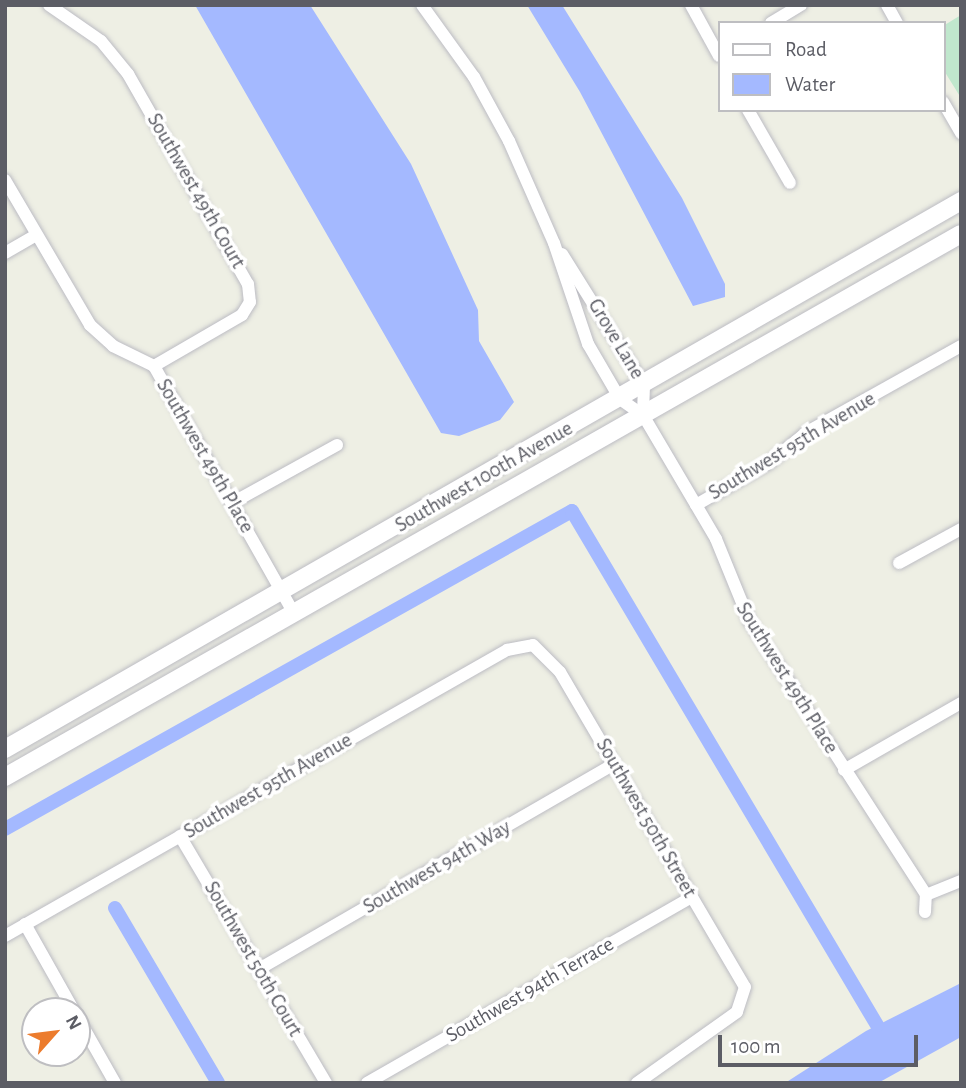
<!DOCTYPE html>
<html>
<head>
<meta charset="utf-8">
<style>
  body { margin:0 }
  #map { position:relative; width:966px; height:1088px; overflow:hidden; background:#eeefe4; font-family:"Alegreya Sans",sans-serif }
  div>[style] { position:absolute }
  .green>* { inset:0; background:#c0e7cd }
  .water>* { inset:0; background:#a4b9ff }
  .canal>* { height:14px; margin:-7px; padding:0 7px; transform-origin:7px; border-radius:7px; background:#a4b9ff }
  .roads { filter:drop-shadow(0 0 2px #bcbcc3) drop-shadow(0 0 2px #bcbcc3) }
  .street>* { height:12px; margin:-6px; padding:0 6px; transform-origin:6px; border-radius:6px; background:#fff }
  .secondary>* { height:18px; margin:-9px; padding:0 9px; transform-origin:9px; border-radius:9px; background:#fff }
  span { translate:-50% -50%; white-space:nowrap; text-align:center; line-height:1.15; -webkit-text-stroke:7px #fff; paint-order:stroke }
  .street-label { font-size:21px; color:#5c5d65 }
  .frame { position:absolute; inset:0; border:7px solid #5c5d65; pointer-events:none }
  .legend { position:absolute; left:718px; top:21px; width:228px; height:91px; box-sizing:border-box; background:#fff; border:2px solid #bebec1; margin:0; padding:9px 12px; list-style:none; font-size:21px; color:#5c5d65 }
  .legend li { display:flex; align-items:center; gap:14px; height:35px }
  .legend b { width:35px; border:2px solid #bebec1 }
  .north { position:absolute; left:21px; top:997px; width:70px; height:70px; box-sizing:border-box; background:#fff; border:2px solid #bebec1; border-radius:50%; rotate:62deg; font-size:19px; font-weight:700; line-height:28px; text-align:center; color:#5c5d65 }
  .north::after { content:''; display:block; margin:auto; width:24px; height:32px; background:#ec7c2d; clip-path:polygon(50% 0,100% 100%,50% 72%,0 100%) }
  .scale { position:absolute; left:718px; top:1035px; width:200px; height:32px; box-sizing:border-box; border:4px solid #5c5d65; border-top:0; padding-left:9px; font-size:21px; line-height:24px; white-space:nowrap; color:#5c5d65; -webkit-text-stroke:5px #fff; paint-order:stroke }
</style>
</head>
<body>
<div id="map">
  <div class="green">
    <i style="clip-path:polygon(961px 15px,961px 98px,943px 69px,943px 26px)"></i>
  </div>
  <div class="water">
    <i style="clip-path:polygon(195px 5px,310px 5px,411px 164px,478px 310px,479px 341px,514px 402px,500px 420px,459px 436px,441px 433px)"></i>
    <i style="clip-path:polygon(527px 5px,562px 5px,682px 198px,725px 284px,725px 297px,693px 306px,580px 92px)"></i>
    <i style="clip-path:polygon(961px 983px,961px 1037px,878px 1083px,785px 1083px,866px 1031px)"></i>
  </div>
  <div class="canal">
    <i style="left:5px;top:829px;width:650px;rotate:-29.29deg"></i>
    <i style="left:572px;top:511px;width:598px;rotate:59.32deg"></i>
    <i style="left:115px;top:908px;width:203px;rotate:59.5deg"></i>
  </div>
  <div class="roads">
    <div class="street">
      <i style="left:49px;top:5px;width:63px;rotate:34.7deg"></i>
      <i style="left:101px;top:41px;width:43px;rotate:50.7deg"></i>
      <i style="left:128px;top:74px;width:242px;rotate:60.3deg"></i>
      <i style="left:248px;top:284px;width:18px;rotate:84deg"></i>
      <i style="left:250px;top:302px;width:15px;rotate:122deg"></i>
      <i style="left:242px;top:315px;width:102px;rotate:149.9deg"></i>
      <i style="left:422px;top:5px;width:89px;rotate:54.2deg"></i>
      <i style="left:474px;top:77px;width:73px;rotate:61.3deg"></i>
      <i style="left:509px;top:141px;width:111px;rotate:66.2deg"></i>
      <i style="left:554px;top:243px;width:107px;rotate:71.4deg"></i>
      <i style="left:588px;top:344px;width:64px;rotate:59.8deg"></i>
      <i style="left:620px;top:399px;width:28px;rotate:35deg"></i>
      <i style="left:643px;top:415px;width:144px;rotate:59.5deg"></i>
      <i style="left:716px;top:539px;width:87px;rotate:67.8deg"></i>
      <i style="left:749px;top:620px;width:327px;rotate:57.2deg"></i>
      <i style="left:691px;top:5px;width:58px;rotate:61.2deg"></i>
      <i style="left:887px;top:5px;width:21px;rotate:61deg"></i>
      <i style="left:771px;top:23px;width:35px;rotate:-31deg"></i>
      <i style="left:943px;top:102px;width:36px;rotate:60deg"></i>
      <i style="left:748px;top:110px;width:84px;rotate:60.1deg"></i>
      <i style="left:5px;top:180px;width:168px;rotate:59.6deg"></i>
      <i style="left:90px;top:325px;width:31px;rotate:42deg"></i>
      <i style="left:113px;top:346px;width:46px;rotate:26deg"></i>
      <i style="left:154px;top:366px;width:284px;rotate:60.5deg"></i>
      <i style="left:5px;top:253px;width:36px;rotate:-30deg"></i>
      <i style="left:562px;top:254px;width:155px;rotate:58deg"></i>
      <i style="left:644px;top:385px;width:30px;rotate:92deg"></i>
      <i style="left:232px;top:503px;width:120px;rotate:-28.9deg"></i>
      <i style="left:696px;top:505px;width:84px;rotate:-29.9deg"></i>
      <i style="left:769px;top:463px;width:49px;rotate:-39.2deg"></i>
      <i style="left:807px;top:432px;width:176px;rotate:-29.2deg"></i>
      <i style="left:899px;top:563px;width:71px;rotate:-28.7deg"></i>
      <i style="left:844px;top:770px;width:135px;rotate:-29.8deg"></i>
      <i style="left:180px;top:836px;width:287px;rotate:59.4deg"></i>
      <i style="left:926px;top:895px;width:38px;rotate:-22deg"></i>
      <i style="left:925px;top:912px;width:17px;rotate:-87deg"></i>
      <i style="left:25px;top:924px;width:100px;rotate:60.6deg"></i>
      <i style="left:5px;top:936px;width:578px;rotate:-29.67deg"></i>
      <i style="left:507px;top:650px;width:26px;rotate:-11deg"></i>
      <i style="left:533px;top:645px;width:38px;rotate:45deg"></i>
      <i style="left:560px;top:672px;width:365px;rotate:59.6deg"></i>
      <i style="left:745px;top:987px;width:26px;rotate:108deg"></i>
      <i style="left:737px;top:1012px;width:123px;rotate:144.6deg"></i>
      <i style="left:259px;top:969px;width:410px;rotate:-30deg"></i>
      <i style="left:77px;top:1016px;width:77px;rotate:60.4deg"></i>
      <i style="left:367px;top:1083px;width:374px;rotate:-29.8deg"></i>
    </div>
    <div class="secondary">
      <i style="left:5px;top:749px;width:1102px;rotate:-29.82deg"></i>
      <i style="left:5px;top:777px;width:1099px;rotate:-29.6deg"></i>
    </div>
  </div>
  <div class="street-label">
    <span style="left:196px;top:191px;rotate:60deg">Southwest 49th Court</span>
    <span style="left:616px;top:339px;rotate:59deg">Grove Lane</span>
    <span style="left:792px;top:446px;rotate:-31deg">Southwest 95th Avenue</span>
    <span style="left:205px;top:456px;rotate:60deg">Southwest 49th Place</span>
    <span style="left:484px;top:477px;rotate:-30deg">Southwest 100th Avenue</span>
    <span style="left:787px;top:678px;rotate:58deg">Southwest 49th Place</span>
    <span style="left:268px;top:786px;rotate:-30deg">Southwest 95th Avenue</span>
    <span style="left:646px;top:818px;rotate:60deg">Southwest 50th Street</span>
    <span style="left:437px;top:867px;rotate:-30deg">Southwest 94th Way</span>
    <span style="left:253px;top:959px;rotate:60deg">Southwest 50th Court</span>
    <span style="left:530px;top:990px;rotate:-30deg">Southwest 94th Terrace</span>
  </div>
  <div class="frame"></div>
  <ul class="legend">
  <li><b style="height:9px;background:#fff"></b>Road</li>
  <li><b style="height:19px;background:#a4b9ff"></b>Water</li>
  </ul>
  <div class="north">N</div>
  <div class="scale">100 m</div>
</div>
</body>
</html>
